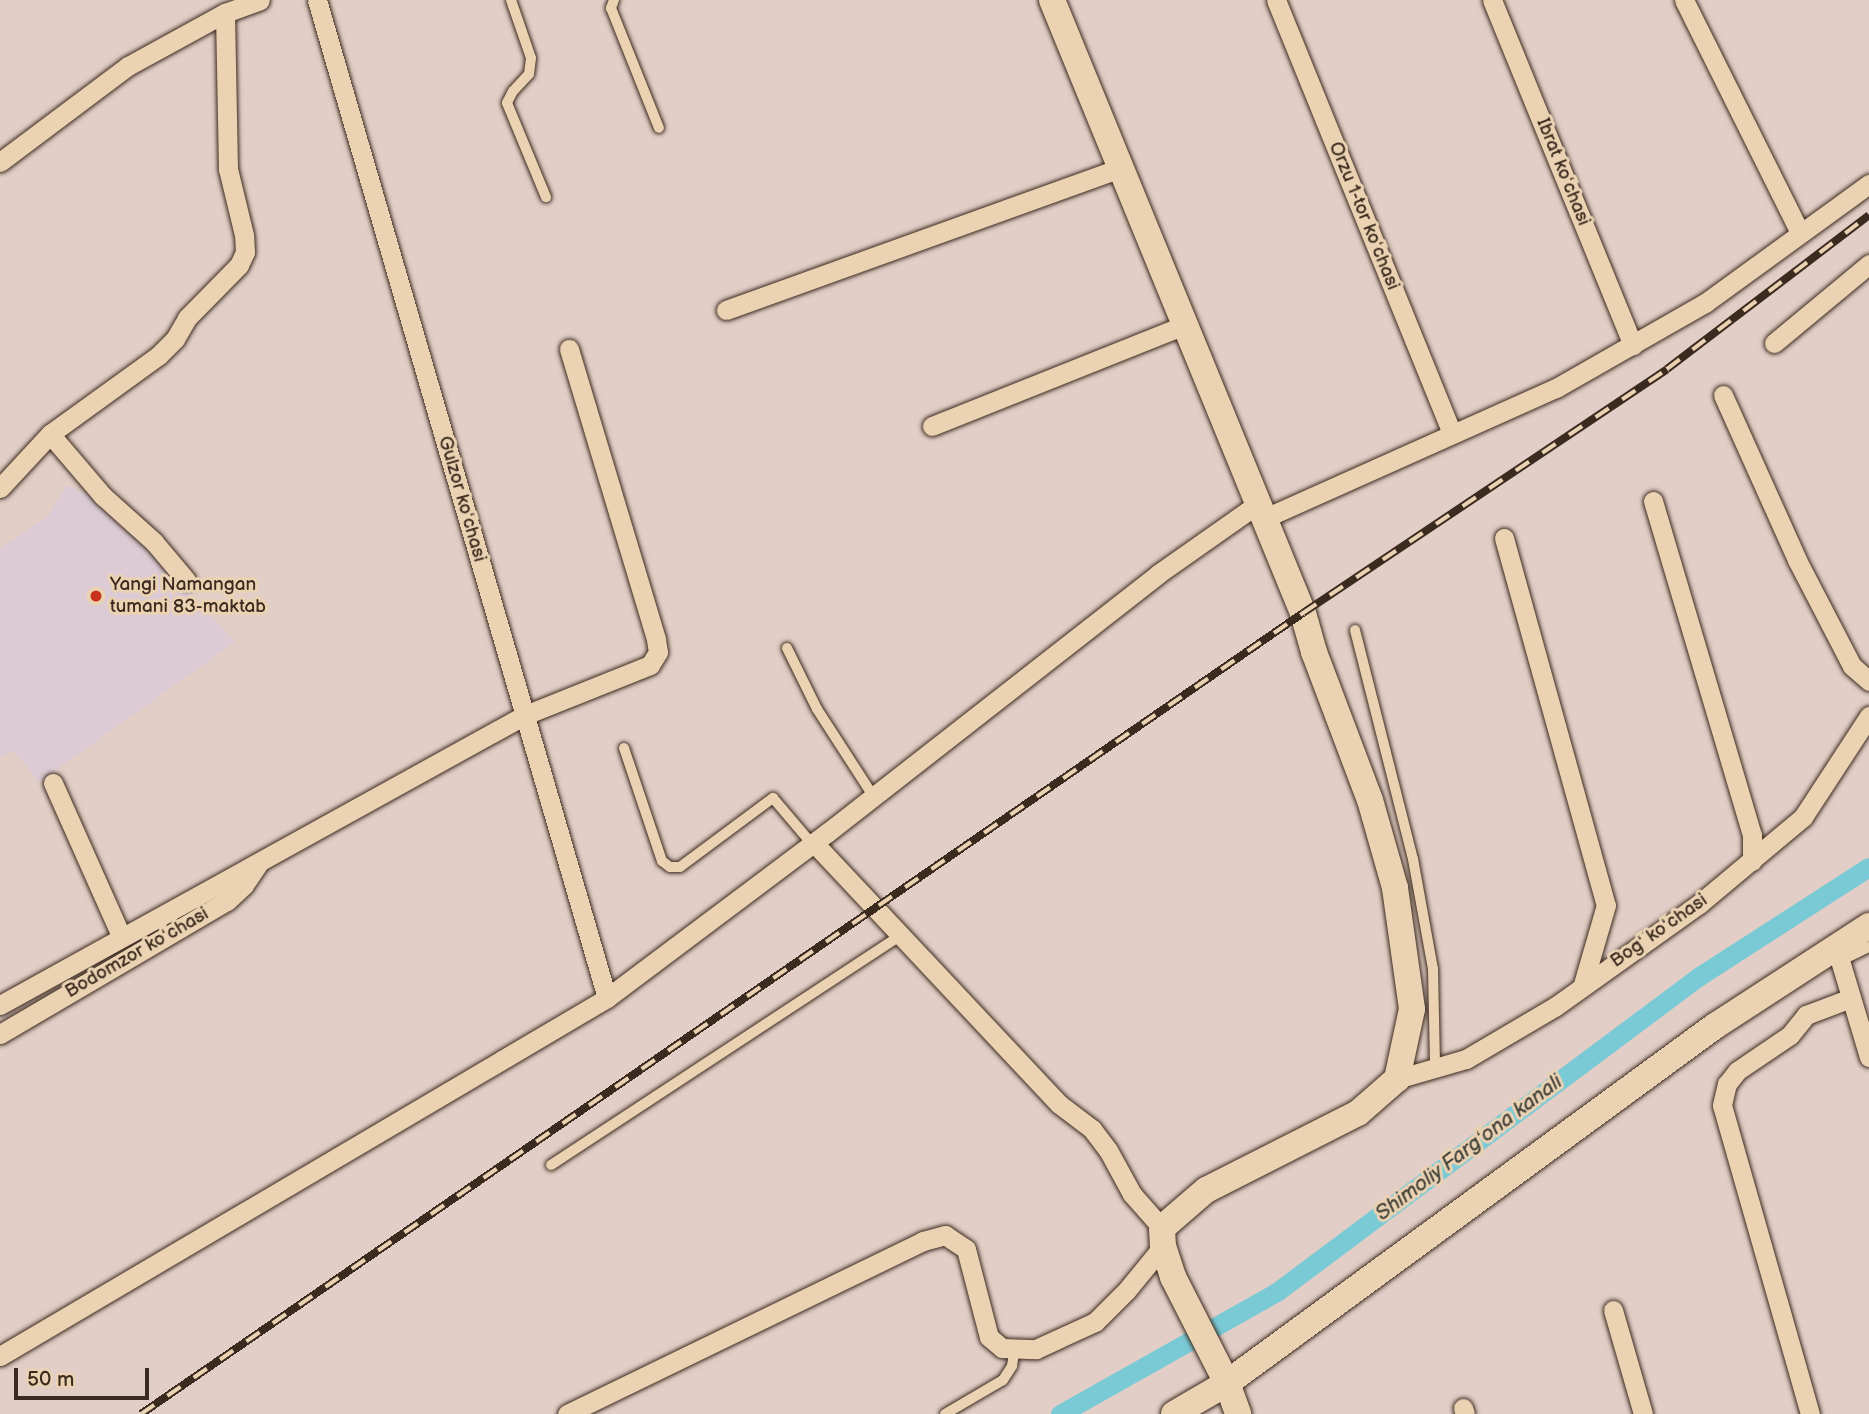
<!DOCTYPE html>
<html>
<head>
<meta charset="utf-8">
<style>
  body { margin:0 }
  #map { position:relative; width:1869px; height:1414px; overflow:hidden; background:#e2cec6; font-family:"Balsamiq Sans",sans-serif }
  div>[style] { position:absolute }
  .built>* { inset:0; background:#dccbd4 }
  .canal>* { height:19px; margin:-9.5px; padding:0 9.5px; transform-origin:9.5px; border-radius:9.5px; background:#7acad6 }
  .roads { filter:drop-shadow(0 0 2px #3b2a1e) drop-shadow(0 0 2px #3b2a1e) }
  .lane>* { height:10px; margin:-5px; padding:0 5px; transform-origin:5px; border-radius:5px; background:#ead2b2 }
  .street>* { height:19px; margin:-9.5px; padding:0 9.5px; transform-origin:9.5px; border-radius:9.5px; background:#ead2b2 }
  .secondary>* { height:26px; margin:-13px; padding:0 13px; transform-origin:13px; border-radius:13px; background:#ead2b2 }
  .rail>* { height:8px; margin-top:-4px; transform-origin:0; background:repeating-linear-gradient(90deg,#ead2b2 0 16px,#3b2a1e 0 32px); box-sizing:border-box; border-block:2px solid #3b2a1e }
  .dots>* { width:19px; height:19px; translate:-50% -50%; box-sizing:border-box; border:4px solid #ead2b2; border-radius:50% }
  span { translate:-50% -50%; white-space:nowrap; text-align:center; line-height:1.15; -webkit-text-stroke:6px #ead2b2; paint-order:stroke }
  .street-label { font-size:19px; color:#3b2a1e }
  .poi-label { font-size:19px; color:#3b2a1e }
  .left { translate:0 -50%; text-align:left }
  .water-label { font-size:21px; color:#44423a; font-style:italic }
  .scale { position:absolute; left:14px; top:1368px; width:135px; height:32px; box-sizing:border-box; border:4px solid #3b2a1e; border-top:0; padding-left:9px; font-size:21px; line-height:24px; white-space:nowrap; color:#3b2a1e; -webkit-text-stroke:5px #ead2b2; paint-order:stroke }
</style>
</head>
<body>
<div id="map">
  <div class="built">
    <i style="clip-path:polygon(66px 485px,104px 501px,235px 642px,39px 782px,13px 750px,0 758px,0 549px,49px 515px)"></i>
  </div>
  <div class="canal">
    <i style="left:1060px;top:1414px;width:250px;rotate:-29.4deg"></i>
    <i style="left:1278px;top:1291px;width:524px;rotate:-36.78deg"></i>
    <i style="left:1698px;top:977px;width:203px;rotate:-32.8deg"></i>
  </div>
  <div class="roads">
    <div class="lane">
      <i style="left:511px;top:0;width:61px;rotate:71deg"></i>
      <i style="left:531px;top:58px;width:16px;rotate:97deg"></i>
      <i style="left:529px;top:74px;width:23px;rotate:133deg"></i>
      <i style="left:513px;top:91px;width:13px;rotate:117deg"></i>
      <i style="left:507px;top:103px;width:102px;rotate:67.5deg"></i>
      <i style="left:614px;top:0;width:9px;rotate:111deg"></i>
      <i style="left:611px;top:8px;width:129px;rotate:68.2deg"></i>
      <i style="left:1355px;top:630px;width:236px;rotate:75.8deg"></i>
      <i style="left:1413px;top:859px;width:112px;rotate:79.7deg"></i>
      <i style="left:1433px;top:969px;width:97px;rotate:88.8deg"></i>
      <i style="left:787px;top:648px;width:68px;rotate:63.8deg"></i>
      <i style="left:817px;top:709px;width:105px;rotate:57.1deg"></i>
      <i style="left:624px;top:748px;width:119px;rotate:71.4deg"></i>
      <i style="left:662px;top:861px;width:10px;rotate:37deg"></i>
      <i style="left:670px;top:867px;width:10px"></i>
      <i style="left:680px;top:867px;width:116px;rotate:-36.6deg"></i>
      <i style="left:773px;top:798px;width:60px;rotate:49.7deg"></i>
      <i style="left:1840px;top:961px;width:32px;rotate:-26deg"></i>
      <i style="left:551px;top:1165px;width:419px;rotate:-33.3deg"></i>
      <i style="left:945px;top:1414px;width:67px;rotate:-30.4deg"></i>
      <i style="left:1003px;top:1380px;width:17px;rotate:-57deg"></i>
      <i style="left:1012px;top:1366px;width:18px;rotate:-81deg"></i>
    </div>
    <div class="street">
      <i style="left:317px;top:0;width:1039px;rotate:73.8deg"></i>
      <i style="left:1276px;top:0;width:467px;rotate:67.9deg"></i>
      <i style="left:1492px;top:0;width:373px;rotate:67.8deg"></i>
      <i style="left:1684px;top:0;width:260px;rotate:63.5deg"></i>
      <i style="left:0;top:162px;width:160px;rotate:-36.9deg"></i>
      <i style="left:128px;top:66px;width:111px;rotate:-28.7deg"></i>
      <i style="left:225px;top:13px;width:37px;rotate:-20deg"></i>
      <i style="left:726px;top:310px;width:420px;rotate:-19.8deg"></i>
      <i style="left:1774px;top:343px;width:124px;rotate:-39.7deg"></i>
      <i style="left:1723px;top:395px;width:181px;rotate:65.8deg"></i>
      <i style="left:1797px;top:560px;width:119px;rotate:62.6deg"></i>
      <i style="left:1852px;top:666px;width:23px;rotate:41deg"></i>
      <i style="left:932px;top:426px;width:272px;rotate:-21.8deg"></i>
      <i style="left:50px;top:434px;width:82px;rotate:49.5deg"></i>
      <i style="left:103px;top:496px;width:69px;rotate:42deg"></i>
      <i style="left:154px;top:542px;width:50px;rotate:49.9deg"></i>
      <i style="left:0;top:488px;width:74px;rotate:-47.2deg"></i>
      <i style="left:50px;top:434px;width:135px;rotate:-35.9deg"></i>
      <i style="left:159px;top:355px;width:23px;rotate:-45deg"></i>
      <i style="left:175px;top:339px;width:24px;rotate:-60deg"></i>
      <i style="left:187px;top:318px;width:74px;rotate:-45.5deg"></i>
      <i style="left:239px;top:265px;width:14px;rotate:-65deg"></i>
      <i style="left:245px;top:252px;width:17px;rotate:-93deg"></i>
      <i style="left:244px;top:235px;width:68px;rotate:-103.6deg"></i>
      <i style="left:228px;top:169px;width:156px;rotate:-91.1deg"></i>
      <i style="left:1653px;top:501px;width:348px;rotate:73.5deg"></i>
      <i style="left:1752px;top:835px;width:26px;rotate:90deg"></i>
      <i style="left:1265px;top:518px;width:319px;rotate:-24.1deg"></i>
      <i style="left:1556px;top:388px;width:172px;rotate:-29.7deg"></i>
      <i style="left:1705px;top:303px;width:203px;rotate:-36deg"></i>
      <i style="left:1504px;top:538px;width:381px;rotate:74.5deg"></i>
      <i style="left:1606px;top:905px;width:82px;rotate:106.2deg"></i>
      <i style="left:53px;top:783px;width:167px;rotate:66deg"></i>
      <i style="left:814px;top:843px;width:358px;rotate:46.8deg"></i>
      <i style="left:1059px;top:1104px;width:41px;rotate:37.1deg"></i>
      <i style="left:1092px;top:1129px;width:26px;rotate:53deg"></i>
      <i style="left:1108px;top:1150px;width:50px;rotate:61.4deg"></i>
      <i style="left:1132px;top:1194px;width:45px;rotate:48.6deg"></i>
      <i style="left:1836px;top:947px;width:115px;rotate:73.3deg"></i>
      <i style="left:0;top:1005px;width:600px;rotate:-28.92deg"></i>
      <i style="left:525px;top:715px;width:135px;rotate:-21.8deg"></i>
      <i style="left:650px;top:665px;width:15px;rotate:-58deg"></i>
      <i style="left:658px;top:652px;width:13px;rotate:-99deg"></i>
      <i style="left:656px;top:639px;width:303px;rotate:-106.7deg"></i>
      <i style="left:0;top:1034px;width:263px;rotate:-30.4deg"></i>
      <i style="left:227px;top:901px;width:23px;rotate:-43deg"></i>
      <i style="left:244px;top:885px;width:27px;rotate:-56deg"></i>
      <i style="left:1397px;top:1079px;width:72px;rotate:-16.2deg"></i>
      <i style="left:1466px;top:1059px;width:104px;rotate:-30.5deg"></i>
      <i style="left:1556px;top:1006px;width:176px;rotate:-35.5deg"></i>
      <i style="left:1699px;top:904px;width:136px;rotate:-39.9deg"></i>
      <i style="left:1803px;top:817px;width:121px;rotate:-56.8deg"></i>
      <i style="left:1613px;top:1310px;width:108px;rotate:73.9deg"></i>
      <i style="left:0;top:1356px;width:705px;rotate:-30.53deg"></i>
      <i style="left:607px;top:998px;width:275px;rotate:-36.9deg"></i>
      <i style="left:827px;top:833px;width:420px;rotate:-38deg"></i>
      <i style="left:1158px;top:574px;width:123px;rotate:-35.1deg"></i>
      <i style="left:1463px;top:1408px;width:6px;rotate:72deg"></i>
      <i style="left:567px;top:1414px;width:396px;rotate:-25.9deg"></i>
      <i style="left:923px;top:1241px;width:23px;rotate:-15deg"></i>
      <i style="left:945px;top:1235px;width:25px;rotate:34deg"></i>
      <i style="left:966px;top:1249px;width:91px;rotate:75.4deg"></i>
      <i style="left:989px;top:1337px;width:17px;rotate:40deg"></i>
      <i style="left:1002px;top:1348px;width:34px;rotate:2deg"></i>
      <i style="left:1036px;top:1349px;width:65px;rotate:-24.6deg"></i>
      <i style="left:1095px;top:1322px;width:45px;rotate:-45deg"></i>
      <i style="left:1127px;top:1290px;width:57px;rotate:-50.7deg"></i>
      <i style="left:1810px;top:1414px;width:321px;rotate:-105.9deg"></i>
      <i style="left:1722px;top:1105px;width:22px;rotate:-77deg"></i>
      <i style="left:1727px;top:1084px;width:16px;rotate:-52deg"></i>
      <i style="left:1737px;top:1071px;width:64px;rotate:-34.2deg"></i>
      <i style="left:1790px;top:1035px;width:26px;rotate:-51deg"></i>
      <i style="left:1806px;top:1015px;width:48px;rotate:-20.7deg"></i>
    </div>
    <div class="secondary">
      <i style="left:1052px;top:0;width:662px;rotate:67.73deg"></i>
      <i style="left:1303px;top:613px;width:41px;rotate:74.2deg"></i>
      <i style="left:1314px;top:652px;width:158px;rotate:69.3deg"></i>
      <i style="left:1370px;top:800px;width:91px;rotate:74.1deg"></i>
      <i style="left:1395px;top:888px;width:122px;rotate:82deg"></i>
      <i style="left:1412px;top:1009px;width:72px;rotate:102.1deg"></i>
      <i style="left:1397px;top:1079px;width:52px;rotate:138.9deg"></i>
      <i style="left:1358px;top:1113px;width:170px;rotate:153.1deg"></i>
      <i style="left:1206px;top:1190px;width:58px;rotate:139.2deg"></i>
      <i style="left:1162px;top:1228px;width:18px;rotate:87deg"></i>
      <i style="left:1163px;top:1246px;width:33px;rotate:72deg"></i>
      <i style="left:1173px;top:1277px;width:119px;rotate:63deg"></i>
      <i style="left:1227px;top:1383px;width:33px;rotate:70deg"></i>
      <i style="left:1174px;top:1414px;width:61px;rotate:-30.3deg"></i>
      <i style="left:1227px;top:1383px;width:605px;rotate:-36.19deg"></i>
      <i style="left:1715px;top:1026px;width:184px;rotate:-33deg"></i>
    </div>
  </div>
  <div class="rail">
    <i style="left:141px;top:1414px;width:1411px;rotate:-34.58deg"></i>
    <i style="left:1303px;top:613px;width:438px;rotate:-33.8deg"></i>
    <i style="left:1667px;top:369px;width:254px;rotate:-37.3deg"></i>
  </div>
  <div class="dots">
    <i style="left:96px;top:596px;background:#c8321e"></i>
  </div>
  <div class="street-label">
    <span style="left:1563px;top:172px;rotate:68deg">Ibrat koʻchasi</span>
    <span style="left:1364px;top:216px;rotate:68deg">Orzu 1-tor koʻchasi</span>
    <span style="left:462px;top:499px;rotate:74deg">Gulzor koʻchasi</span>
    <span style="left:1659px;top:931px;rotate:-35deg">Bogʻ koʻchasi</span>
    <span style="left:137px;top:953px;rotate:-30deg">Bodomzor koʻchasi</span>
  </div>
  <div class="poi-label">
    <span class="left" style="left:110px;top:596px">Yangi Namangan<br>tumani 83-maktab</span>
  </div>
  <div class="water-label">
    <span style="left:1469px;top:1148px;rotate:-37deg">Shimoliy Fargʻona kanali</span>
  </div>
  <div class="scale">50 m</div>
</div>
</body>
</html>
